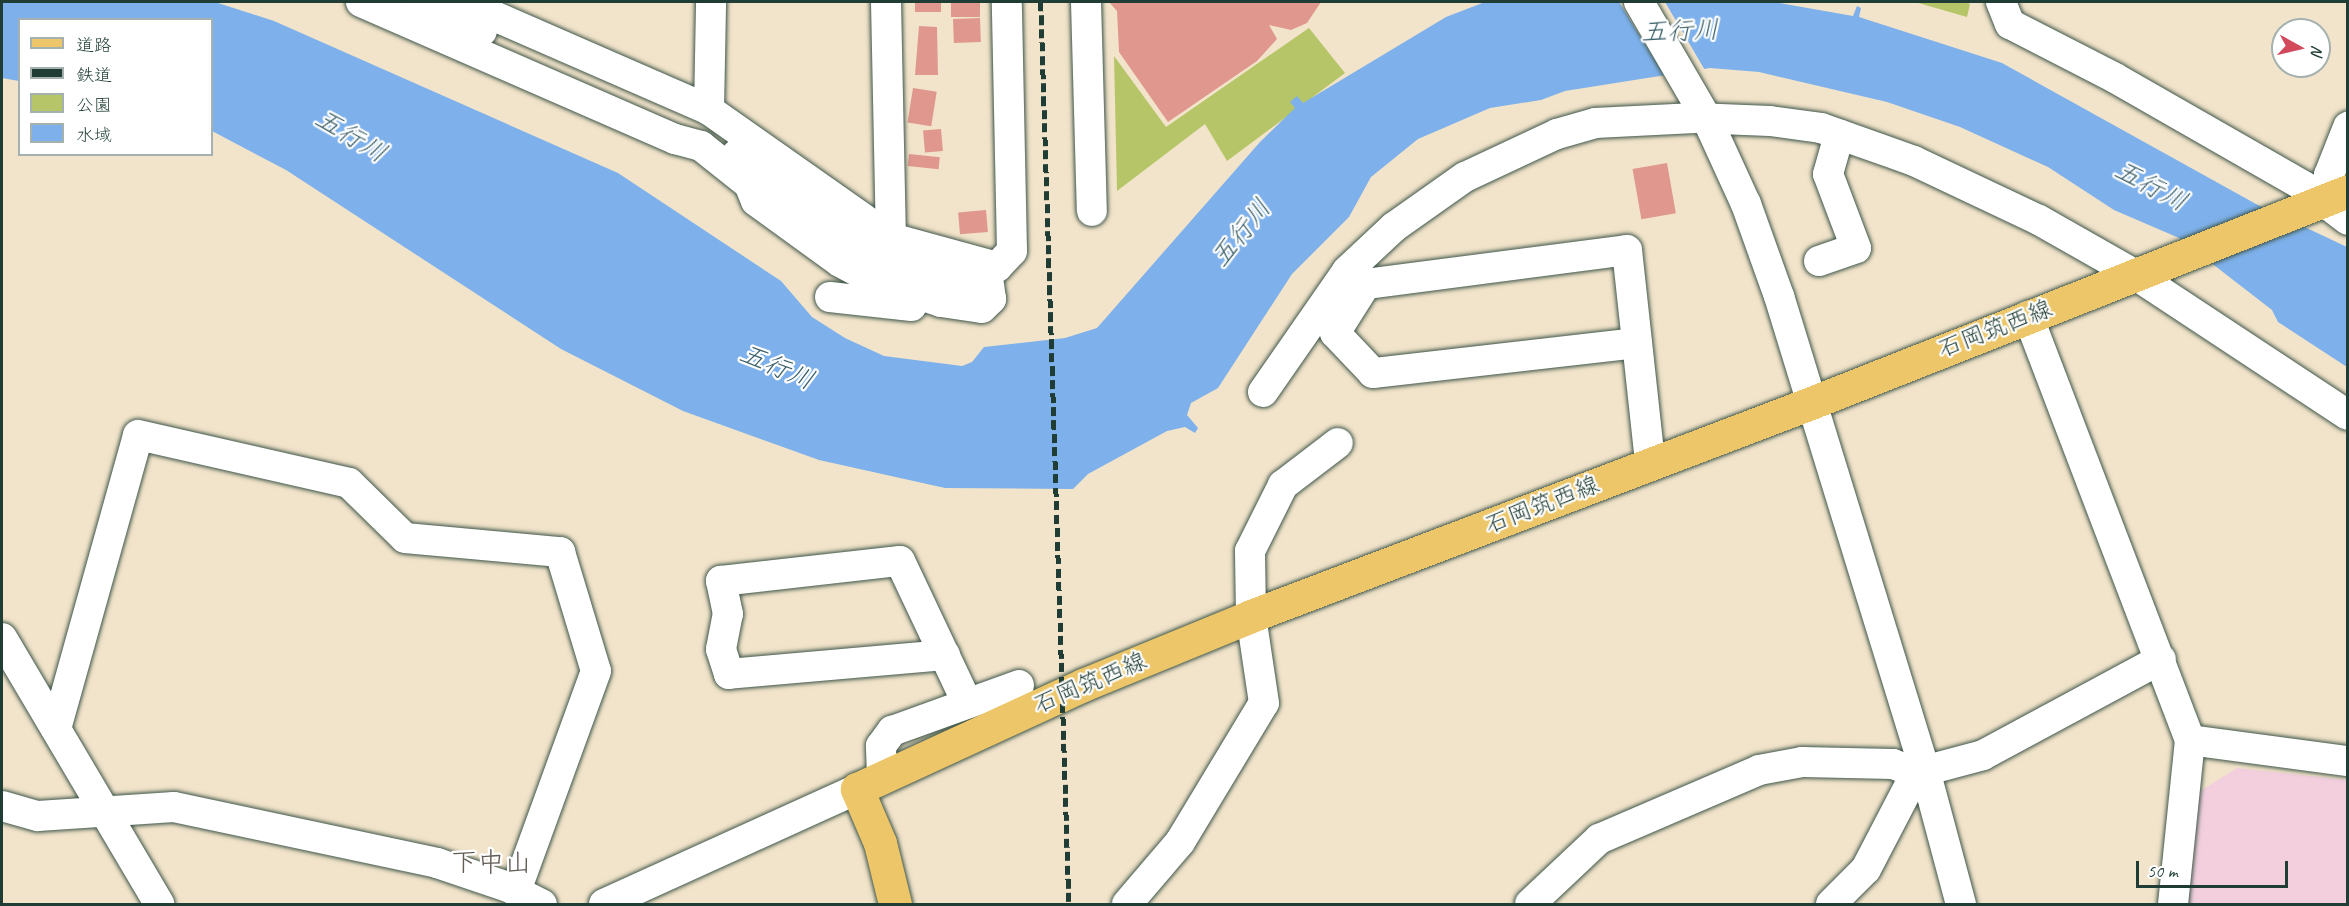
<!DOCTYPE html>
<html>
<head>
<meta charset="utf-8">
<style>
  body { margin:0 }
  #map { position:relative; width:2349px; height:906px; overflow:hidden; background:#f2e4ca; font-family:Caveat,"Klee One",sans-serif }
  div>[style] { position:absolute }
  .built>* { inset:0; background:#f3cfde }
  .green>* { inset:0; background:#b6c567 }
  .water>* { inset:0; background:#7eb1eb }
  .pier>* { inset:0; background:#f2e4ca }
  .building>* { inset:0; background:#df978e; transform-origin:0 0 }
  .roads { filter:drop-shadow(0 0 2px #3f564a) drop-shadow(0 0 2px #3f564a) }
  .minor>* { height:30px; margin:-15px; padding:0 15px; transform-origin:15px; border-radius:15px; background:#fff }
  .major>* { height:33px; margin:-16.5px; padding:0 16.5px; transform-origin:16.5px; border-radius:16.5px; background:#ecc669 }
  .rail>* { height:4.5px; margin-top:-2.25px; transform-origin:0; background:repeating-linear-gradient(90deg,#1f3d34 0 9px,transparent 0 13.5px) }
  span { translate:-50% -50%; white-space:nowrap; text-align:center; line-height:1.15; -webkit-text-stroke:4.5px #fff; paint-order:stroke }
  .street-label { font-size:24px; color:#1f3d34 }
  .water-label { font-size:26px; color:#3c606b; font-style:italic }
  .quarter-label { font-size:27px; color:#625c54 }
  .frame { position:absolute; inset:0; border:3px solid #1f3d34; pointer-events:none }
  .legend { position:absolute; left:18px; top:18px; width:195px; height:138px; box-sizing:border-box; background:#fff; border:2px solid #a5b1ae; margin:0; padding:8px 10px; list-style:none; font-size:18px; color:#1f3d34 }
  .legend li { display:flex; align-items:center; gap:12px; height:30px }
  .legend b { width:30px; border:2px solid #a5b1ae }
  .north { position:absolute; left:2271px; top:18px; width:60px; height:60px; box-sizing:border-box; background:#fff; border:2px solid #a5b1ae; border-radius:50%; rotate:98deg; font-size:16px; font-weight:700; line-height:24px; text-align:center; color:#1f3d34 }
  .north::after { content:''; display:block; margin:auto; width:21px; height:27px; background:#d1495b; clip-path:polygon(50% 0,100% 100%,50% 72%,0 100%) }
  .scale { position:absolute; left:2136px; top:861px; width:152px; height:27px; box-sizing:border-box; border:3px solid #1f3d34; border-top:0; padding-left:8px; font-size:18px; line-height:21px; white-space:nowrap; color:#1f3d34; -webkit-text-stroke:4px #fff; paint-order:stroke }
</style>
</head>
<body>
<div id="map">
  <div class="built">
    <i style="clip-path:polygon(2237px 768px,2347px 780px,2347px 904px,2182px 904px,2194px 795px)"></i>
  </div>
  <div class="green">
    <i style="clip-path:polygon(1915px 2px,1965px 2px,1970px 4px,1967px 17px)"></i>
    <i style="clip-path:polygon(1309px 28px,1345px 73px,1227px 161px,1205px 124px,1117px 191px,1114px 56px,1166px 127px)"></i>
  </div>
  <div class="water">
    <i style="clip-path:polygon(2px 2px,215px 2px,274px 21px,618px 173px,781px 281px,812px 317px,845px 338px,884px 356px,962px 366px,972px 362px,984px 347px,1065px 338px,1097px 328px,1260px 142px,1295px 108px,1290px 102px,1297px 96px,1303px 103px,1446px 17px,1485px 2px,1774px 2px,1853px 16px,1857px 6px,1861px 8px,1859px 17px,2002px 63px,2256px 204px,2347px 247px,2347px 367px,2278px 322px,2272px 310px,2179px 238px,2114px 210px,2048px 167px,1960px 127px,1887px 102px,1759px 72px,1710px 68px,1565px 91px,1541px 100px,1490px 108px,1418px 139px,1371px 177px,1349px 217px,1292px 274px,1218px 388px,1191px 403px,1187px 415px,1198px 428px,1195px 433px,1185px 427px,1167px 431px,1088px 474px,1073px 489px,945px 488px,819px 460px,683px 411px,561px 349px,286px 170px,212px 131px,212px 20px,20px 20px,19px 81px,2px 78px)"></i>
  </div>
  <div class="pier">
    <i style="clip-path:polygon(1619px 2px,1665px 2px,1706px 72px,1666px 78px)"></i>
  </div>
  <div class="building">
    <i style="left:915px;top:2px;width:26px;height:10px"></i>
    <i style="left:951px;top:2px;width:29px;height:15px"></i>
    <i style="clip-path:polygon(1109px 2px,1321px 2px,1307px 23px,1291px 30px,1269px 25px,1277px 39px,1257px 61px,1168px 122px,1119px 52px,1117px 11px)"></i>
    <i style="left:980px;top:18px;width:24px;height:27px;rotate:88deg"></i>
    <i style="clip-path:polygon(919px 26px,937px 27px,938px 75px,915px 75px)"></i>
    <i style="left:913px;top:88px;width:24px;height:35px;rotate:9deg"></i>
    <i style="left:941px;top:129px;width:22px;height:18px;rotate:85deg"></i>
    <i style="left:909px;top:154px;width:31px;height:12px;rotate:6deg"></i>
    <i style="left:1667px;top:163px;width:51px;height:35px;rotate:80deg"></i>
    <i style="left:986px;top:210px;width:22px;height:28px;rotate:85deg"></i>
  </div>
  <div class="roads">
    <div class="minor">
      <i style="left:361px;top:2px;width:343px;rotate:23.6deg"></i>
      <i style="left:675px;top:139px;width:27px;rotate:15deg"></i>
      <i style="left:701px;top:146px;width:61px;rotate:38.4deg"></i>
      <i style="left:749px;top:184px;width:18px;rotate:68deg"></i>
      <i style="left:756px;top:201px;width:104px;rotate:36deg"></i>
      <i style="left:840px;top:262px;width:36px;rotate:28deg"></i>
      <i style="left:872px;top:279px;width:73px;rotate:18.4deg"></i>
      <i style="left:941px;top:302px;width:41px;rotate:8.3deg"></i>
      <i style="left:982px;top:308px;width:13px;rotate:-45deg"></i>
      <i style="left:991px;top:299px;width:34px;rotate:-98deg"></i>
      <i style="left:416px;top:2px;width:72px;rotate:23.7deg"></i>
      <i style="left:462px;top:2px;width:270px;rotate:23.6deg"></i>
      <i style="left:709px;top:110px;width:223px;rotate:35.1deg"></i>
      <i style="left:891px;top:238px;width:110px;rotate:15.3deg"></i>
      <i style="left:997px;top:267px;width:22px;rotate:-47deg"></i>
      <i style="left:1012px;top:251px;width:249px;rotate:-91.2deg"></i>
      <i style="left:886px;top:2px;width:236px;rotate:88.8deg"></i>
      <i style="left:1086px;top:2px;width:209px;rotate:88.4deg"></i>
      <i style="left:1639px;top:2px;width:135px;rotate:59.8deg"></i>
      <i style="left:1707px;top:119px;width:94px;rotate:65.4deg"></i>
      <i style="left:1746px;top:204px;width:98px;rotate:70.3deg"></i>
      <i style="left:1779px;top:296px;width:496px;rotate:72.9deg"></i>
      <i style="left:1925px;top:770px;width:139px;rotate:75deg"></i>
      <i style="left:2001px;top:2px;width:24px;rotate:68deg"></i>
      <i style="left:2010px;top:24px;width:118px;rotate:27.2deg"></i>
      <i style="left:2115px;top:78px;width:219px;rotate:29.8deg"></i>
      <i style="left:2305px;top:187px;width:54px;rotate:37.5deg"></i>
      <i style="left:709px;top:110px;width:108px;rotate:-88.9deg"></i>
      <i style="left:737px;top:154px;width:108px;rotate:36.3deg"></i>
      <i style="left:824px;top:218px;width:101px;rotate:30.9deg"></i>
      <i style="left:911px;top:270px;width:33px;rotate:21deg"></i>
      <i style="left:942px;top:282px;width:41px;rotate:9.9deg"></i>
      <i style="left:2335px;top:196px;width:22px;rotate:-106deg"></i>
      <i style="left:2329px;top:175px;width:52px;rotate:-68.4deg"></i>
      <i style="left:1819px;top:261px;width:39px;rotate:-19deg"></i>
      <i style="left:1856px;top:248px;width:79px;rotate:-110.7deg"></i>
      <i style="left:1828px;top:174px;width:41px;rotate:-74.2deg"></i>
      <i style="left:830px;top:297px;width:82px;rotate:6.3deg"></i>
      <i style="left:2028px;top:316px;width:454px;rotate:69.1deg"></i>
      <i style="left:2190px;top:740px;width:165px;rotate:95.9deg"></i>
      <i style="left:1637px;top:343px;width:266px;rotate:173.5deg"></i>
      <i style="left:1373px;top:373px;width:55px;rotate:-133.5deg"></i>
      <i style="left:1335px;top:333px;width:58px;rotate:-57.7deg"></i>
      <i style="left:1366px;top:284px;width:263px;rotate:-7.4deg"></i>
      <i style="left:1627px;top:250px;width:214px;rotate:83.8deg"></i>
      <i style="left:1263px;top:392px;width:147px;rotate:-55.2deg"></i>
      <i style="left:1347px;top:271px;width:64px;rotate:-43.1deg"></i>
      <i style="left:1394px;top:227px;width:87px;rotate:-35.2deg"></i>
      <i style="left:1465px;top:177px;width:102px;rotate:-25.1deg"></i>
      <i style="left:1557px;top:134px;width:40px;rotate:-16deg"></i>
      <i style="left:1595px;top:123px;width:100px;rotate:-2.9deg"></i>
      <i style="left:1695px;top:118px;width:75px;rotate:2.3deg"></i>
      <i style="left:1770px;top:121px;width:51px;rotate:7.8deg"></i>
      <i style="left:1821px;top:128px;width:99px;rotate:19.5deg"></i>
      <i style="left:1914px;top:161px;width:138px;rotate:25.3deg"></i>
      <i style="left:2039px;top:220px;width:109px;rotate:29.6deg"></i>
      <i style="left:2134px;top:274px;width:256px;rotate:33.4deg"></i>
      <i style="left:2px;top:638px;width:309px;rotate:59.4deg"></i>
      <i style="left:945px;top:655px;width:217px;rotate:175deg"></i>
      <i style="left:729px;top:674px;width:26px;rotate:-108deg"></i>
      <i style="left:721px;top:649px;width:36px;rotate:-79deg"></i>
      <i style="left:728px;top:614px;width:34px;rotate:-102deg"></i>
      <i style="left:721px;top:581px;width:180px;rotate:-6.4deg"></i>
      <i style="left:900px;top:561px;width:157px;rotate:64.7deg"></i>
      <i style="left:56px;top:729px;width:305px;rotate:-74.4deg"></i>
      <i style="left:138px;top:435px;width:216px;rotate:12.8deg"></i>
      <i style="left:349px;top:483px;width:78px;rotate:44.5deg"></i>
      <i style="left:405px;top:538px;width:156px;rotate:5.2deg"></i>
      <i style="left:560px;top:552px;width:124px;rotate:73.2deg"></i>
      <i style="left:596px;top:671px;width:234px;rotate:110deg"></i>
      <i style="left:2190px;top:740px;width:159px;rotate:7.6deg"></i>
      <i style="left:882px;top:777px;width:31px;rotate:-92deg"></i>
      <i style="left:881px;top:746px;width:19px;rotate:-54deg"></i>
      <i style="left:892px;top:731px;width:135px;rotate:-19.9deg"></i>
      <i style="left:2px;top:806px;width:37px;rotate:16deg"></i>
      <i style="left:38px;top:816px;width:136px;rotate:-3.8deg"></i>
      <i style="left:174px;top:807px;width:269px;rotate:12deg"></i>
      <i style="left:437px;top:863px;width:75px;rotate:18.7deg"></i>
      <i style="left:508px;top:887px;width:38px;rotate:27deg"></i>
      <i style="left:604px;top:904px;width:278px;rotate:-24.4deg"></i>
      <i style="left:1127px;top:904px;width:82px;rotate:-49.5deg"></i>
      <i style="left:1180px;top:842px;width:162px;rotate:-58.9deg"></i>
      <i style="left:1264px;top:703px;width:88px;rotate:-98.5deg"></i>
      <i style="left:1251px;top:616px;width:65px;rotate:-90.9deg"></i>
      <i style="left:1250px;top:551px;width:74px;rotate:-63.4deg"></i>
      <i style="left:1283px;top:485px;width:69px;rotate:-37.4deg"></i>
      <i style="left:1530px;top:904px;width:95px;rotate:-43.3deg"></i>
      <i style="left:1599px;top:839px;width:174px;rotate:-23.3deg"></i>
      <i style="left:1759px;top:770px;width:44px;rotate:-10.5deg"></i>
      <i style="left:1802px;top:762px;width:91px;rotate:1.3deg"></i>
      <i style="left:1893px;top:764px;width:25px;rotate:21deg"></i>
      <i style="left:1916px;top:773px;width:69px;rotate:-15deg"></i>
      <i style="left:1983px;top:755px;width:202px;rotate:-28.3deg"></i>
      <i style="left:1831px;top:904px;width:49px;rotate:-45deg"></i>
      <i style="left:1866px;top:869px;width:108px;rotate:-62.5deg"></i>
    </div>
    <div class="major">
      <i style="left:895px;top:904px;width:63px;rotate:-103.8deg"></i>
      <i style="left:880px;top:843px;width:59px;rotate:-113.1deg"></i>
      <i style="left:857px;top:789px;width:249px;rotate:-24.7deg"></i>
      <i style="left:1083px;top:685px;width:182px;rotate:-22.3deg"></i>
      <i style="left:1251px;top:616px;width:599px;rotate:-20.82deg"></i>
      <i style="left:1811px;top:403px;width:577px;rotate:-21.54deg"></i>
    </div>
  </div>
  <div class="rail">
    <i style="left:1041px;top:2px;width:902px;rotate:88.22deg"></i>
  </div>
  <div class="street-label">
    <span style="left:1995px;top:329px;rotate:-21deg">石岡筑西線</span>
    <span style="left:1542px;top:505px;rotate:-21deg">石岡筑西線</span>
    <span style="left:1090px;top:683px;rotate:-23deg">石岡筑西線</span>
  </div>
  <div class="water-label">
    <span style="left:1680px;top:31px;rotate:-2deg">五行川</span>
    <span style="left:351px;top:136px;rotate:31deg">五行川</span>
    <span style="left:2151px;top:186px;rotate:28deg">五行川</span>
    <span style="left:1241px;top:233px;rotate:-51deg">五行川</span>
    <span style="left:777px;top:367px;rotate:23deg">五行川</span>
  </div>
  <div class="quarter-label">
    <span style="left:491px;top:863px">下中山</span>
  </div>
  <div class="frame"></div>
  <ul class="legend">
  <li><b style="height:8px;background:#ecc669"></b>道路</li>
  <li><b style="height:8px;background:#1f3d34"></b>鉄道</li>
  <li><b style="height:16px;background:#b6c567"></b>公園</li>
  <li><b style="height:16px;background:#7eb1eb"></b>水域</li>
  </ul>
  <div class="north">N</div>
  <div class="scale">50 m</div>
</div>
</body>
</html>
